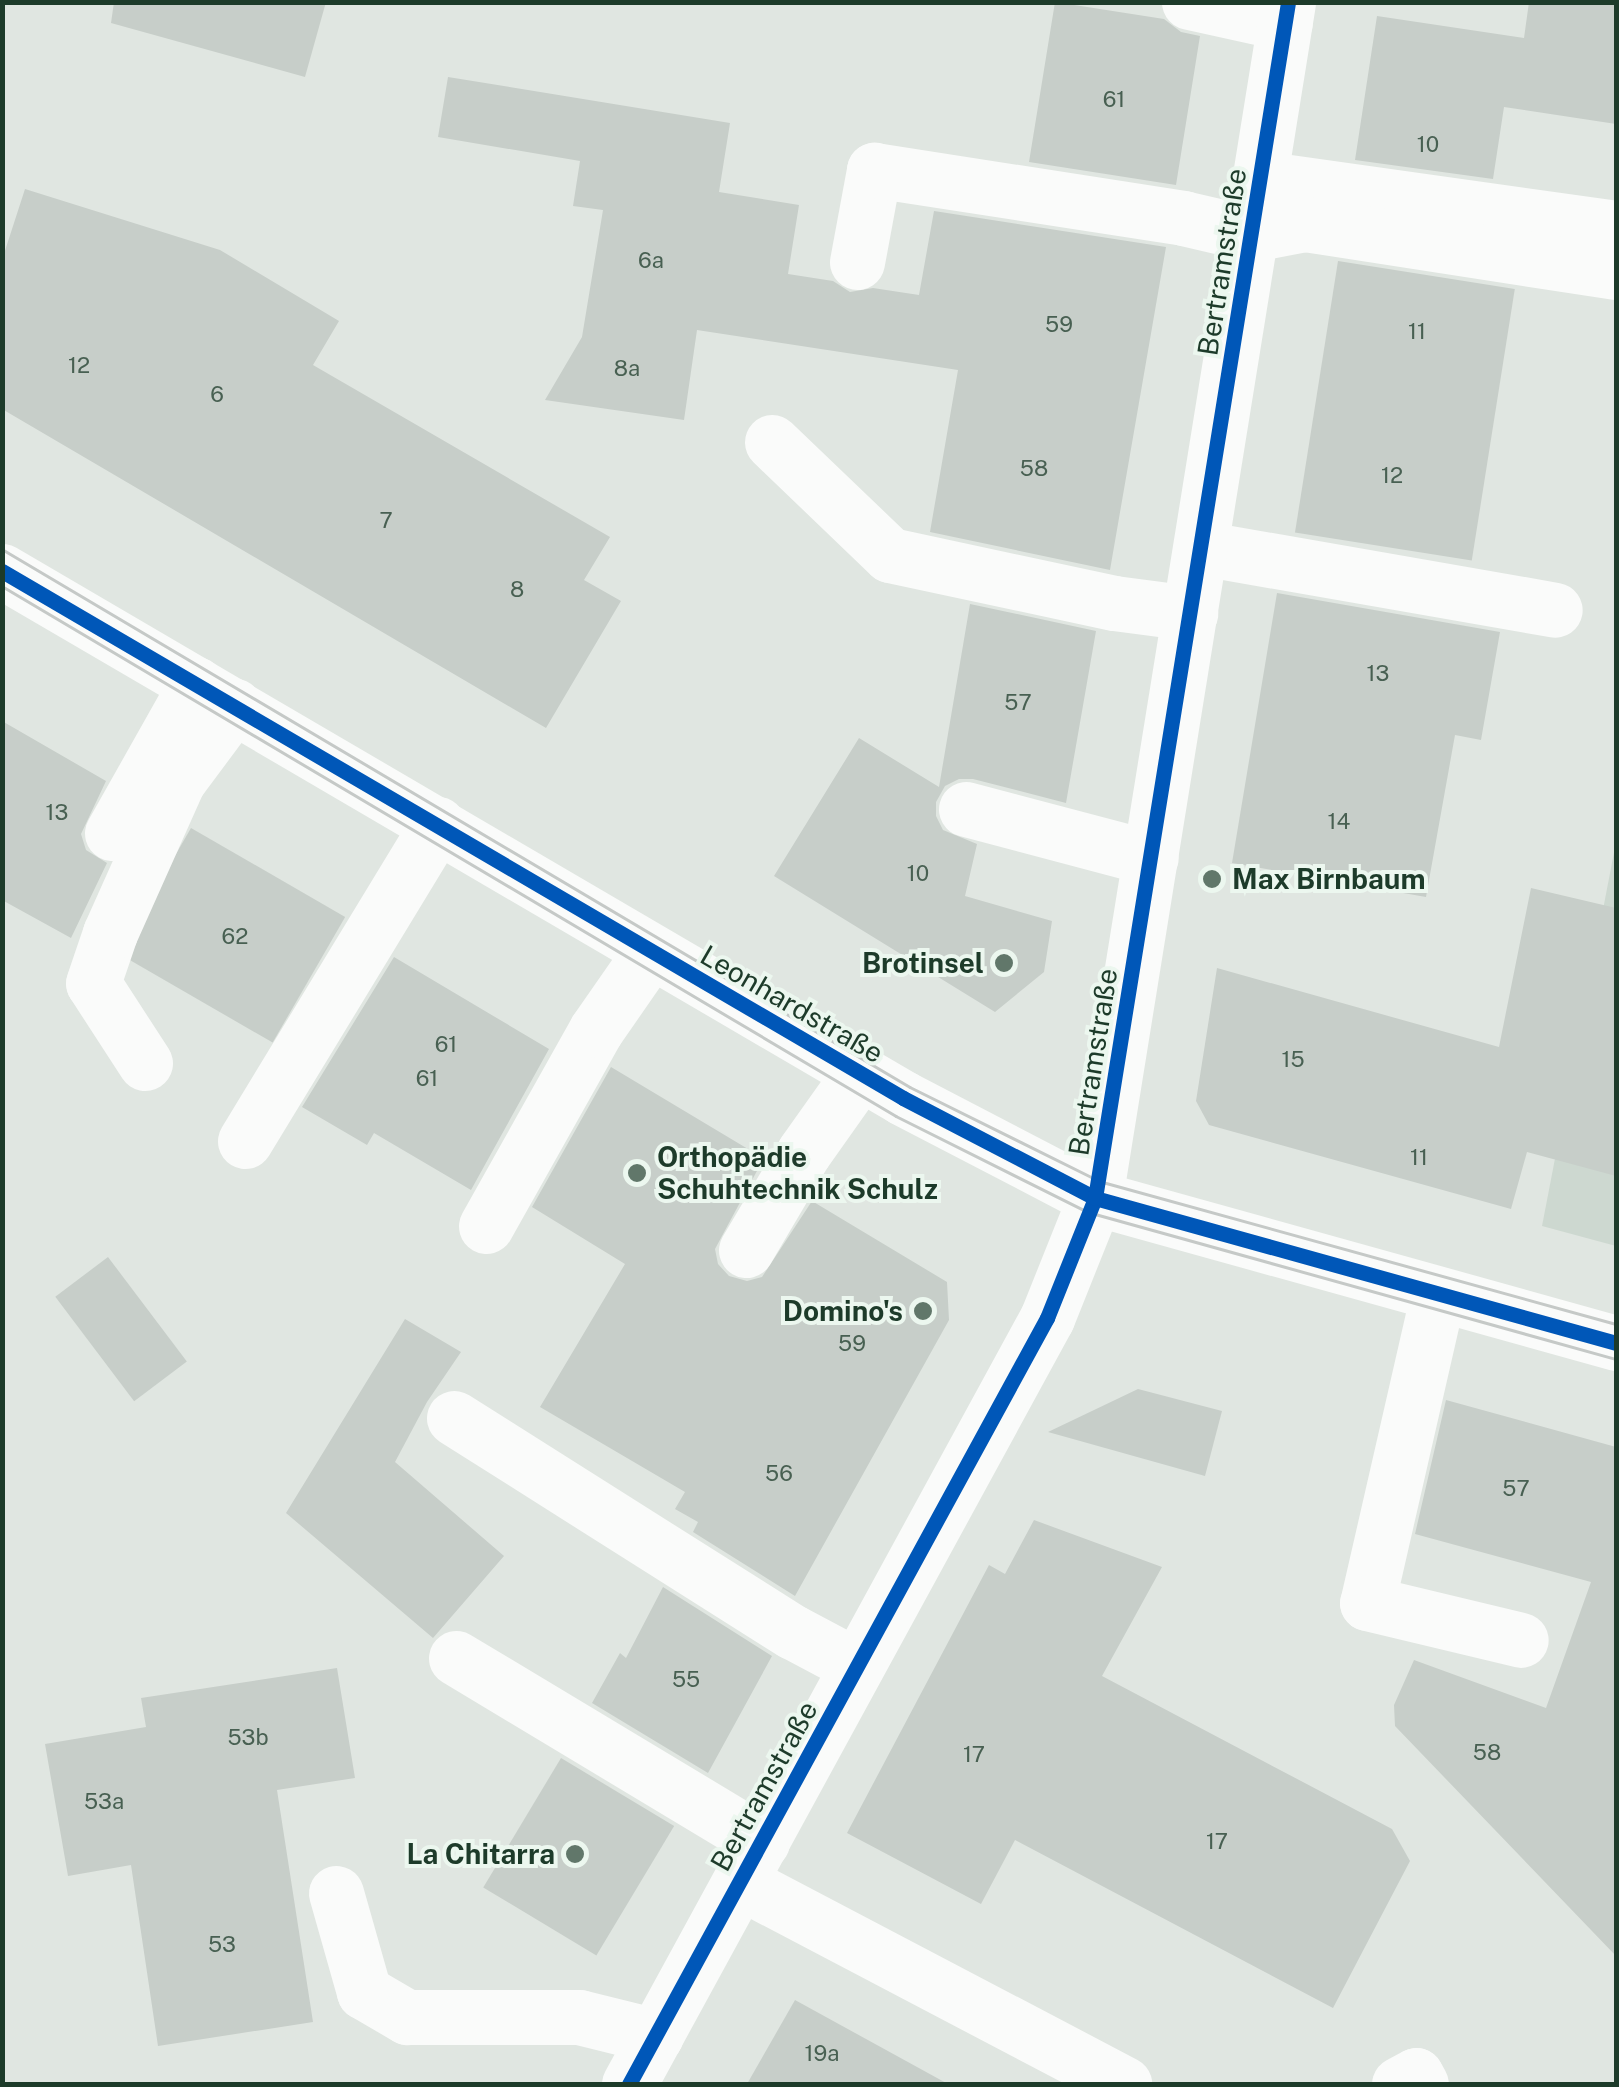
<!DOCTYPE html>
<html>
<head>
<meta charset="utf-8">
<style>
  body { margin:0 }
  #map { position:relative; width:1619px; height:2087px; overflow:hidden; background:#e0e6e1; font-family:"Public Sans",sans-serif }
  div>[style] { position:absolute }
  .built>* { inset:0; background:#cdd8d0 }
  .building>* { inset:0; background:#c7cec9; transform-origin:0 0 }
  .minor>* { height:55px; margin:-27.5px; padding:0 27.5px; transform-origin:27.5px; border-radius:27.5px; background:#fafbfa }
  .tram>* { height:2.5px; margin:-1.25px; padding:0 1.25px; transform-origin:1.25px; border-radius:1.25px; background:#c5c9c7 }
  .cycleway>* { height:15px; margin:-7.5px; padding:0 7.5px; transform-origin:7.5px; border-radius:7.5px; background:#0057b8 }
  .dots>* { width:28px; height:28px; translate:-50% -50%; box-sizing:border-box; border:5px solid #ecf7ef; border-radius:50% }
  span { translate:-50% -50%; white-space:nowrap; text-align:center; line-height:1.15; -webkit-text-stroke:8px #ecf7ef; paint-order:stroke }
  .number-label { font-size:22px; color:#486052 }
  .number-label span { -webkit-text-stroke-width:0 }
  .street-label { font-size:28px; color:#1d3b2a }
  .poi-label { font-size:28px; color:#1d3b2a; font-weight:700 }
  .left { translate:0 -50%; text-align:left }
  .right { translate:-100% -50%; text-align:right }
  .frame { position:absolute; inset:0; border:5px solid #1d3b2a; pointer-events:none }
</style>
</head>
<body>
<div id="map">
  <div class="built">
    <i style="clip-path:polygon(1616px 842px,1616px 1246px,1542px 1226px)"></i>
  </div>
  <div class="building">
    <i style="clip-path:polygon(114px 2px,326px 2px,305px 77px,111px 23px)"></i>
    <i style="clip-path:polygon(1055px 2px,1164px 19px,1181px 32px,1200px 36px,1176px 185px,1029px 162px)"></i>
    <i style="clip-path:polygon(1529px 2px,1616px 2px,1616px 124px,1504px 107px,1493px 179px,1355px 160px,1377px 16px,1524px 38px)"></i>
    <i style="clip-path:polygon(448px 77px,730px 123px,719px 192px,799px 205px,788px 274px,833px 281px,850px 292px,873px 288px,919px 295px,934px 211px,1166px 247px,1110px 570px,930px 532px,958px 370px,697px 330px,684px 420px,545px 400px,582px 337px,603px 210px,573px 206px,580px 161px,438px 137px)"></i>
    <i style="clip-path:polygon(25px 189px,220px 250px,339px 321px,313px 365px,610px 537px,584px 580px,621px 601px,546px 728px,2px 409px,2px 260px)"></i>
    <i style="left:1338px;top:261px;width:179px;height:275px;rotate:9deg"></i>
    <i style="clip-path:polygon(1277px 593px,1500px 632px,1481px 740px,1455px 735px,1426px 897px,1232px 863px)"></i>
    <i style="clip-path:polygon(970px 604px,1096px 631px,1066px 803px,973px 779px,959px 779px,945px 786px,936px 802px,936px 816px,943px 830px,977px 844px,965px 896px,1052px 921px,1044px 972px,995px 1012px,774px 876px,859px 738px,939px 787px)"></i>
    <i style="clip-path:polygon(2px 721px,106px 781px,81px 834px,86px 850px,107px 863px,71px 938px,2px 900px)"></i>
    <i style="left:191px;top:828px;width:178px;height:145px;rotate:30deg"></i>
    <i style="clip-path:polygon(1531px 888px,1616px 908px,1616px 1176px,1527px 1152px,1511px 1209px,1209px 1125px,1196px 1101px,1217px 968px,1499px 1047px)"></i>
    <i style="clip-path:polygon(394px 957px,549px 1049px,471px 1190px,374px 1133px,367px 1145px,302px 1107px)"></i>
    <i style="clip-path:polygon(611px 1067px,753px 1152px,747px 1162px,758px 1169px,715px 1249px,718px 1264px,729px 1276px,747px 1281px,762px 1277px,812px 1201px,947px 1282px,949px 1320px,795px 1596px,693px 1532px,698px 1522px,675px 1509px,685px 1492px,540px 1407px,625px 1264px,532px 1207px)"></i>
    <i style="left:108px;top:1257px;width:131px;height:66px;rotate:53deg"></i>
    <i style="clip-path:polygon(405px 1319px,461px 1352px,427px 1402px,395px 1462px,504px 1556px,433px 1638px,286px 1513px)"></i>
    <i style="clip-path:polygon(1138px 1389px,1222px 1411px,1205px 1476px,1048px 1432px)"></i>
    <i style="clip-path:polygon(1446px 1400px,1616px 1447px,1616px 1956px,1395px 1726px,1394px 1705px,1414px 1660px,1546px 1708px,1591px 1582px,1415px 1534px)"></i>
    <i style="clip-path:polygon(1034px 1520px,1162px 1567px,1102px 1676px,1392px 1829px,1410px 1861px,1333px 2008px,1015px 1840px,981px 1904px,847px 1833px,989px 1565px,1005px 1574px)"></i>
    <i style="clip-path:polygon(663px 1587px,772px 1656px,708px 1773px,592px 1703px,620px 1653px,626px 1658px)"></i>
    <i style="clip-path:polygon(337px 1668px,355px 1778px,277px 1790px,313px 2022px,158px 2046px,131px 1865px,68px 1876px,45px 1744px,146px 1727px,141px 1698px)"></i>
    <i style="left:561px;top:1758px;width:132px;height:151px;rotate:31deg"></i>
    <i style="clip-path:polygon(795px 2000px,948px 2084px,747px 2084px)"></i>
  </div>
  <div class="minor">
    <i style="left:1189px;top:2px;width:98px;rotate:12.3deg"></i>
    <i style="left:1260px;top:178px;width:359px;rotate:8deg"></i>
    <i style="left:857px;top:262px;width:94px;rotate:-79.5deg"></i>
    <i style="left:874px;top:170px;width:313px;rotate:8.8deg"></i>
    <i style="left:1183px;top:218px;width:71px;rotate:13.1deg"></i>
    <i style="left:1252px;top:234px;width:54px;rotate:-10.7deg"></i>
    <i style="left:1305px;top:224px;width:315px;rotate:8.8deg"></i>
    <i style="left:772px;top:442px;width:163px;rotate:43.8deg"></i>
    <i style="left:890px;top:555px;width:229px;rotate:12.1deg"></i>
    <i style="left:1114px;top:603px;width:77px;rotate:7.5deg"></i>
    <i style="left:1201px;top:548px;width:359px;rotate:9.9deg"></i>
    <i style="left:2px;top:571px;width:1044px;rotate:30.32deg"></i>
    <i style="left:903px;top:1098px;width:216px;rotate:27.5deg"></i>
    <i style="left:1095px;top:1198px;width:541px;rotate:15.55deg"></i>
    <i style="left:966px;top:809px;width:191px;rotate:14.8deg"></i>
    <i style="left:112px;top:833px;width:171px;rotate:-60.6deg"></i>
    <i style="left:145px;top:1063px;width:95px;rotate:-123deg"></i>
    <i style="left:93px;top:983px;width:53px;rotate:-71.2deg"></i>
    <i style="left:110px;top:933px;width:167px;rotate:-65.9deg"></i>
    <i style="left:178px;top:781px;width:94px;rotate:-53.3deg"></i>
    <i style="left:245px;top:1141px;width:371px;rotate:-58.7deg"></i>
    <i style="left:486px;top:1226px;width:225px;rotate:-60.7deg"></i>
    <i style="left:596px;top:1030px;width:96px;rotate:-55.2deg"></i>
    <i style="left:746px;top:1250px;width:114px;rotate:-59.4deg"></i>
    <i style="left:804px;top:1152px;width:97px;rotate:-54.7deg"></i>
    <i style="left:1438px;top:1294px;width:317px;rotate:102.9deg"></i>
    <i style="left:1367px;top:1603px;width:158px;rotate:13.5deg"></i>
    <i style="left:454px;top:1418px;width:401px;rotate:32.3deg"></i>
    <i style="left:793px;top:1632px;width:72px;rotate:28deg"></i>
    <i style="left:456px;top:1658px;width:357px;rotate:31deg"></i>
    <i style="left:740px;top:1882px;width:434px;rotate:27.7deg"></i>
    <i style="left:336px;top:1893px;width:103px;rotate:74.2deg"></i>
    <i style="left:364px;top:1992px;width:50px;rotate:30.2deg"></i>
    <i style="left:407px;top:2017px;width:172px"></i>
    <i style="left:579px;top:2017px;width:79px;rotate:13.9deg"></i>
    <i style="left:629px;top:2084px;width:873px;rotate:-61.38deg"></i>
    <i style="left:1047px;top:1318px;width:129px;rotate:-68.2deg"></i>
    <i style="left:1095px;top:1198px;width:1211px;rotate:-80.83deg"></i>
    <i style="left:1399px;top:2084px;width:19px;rotate:-28deg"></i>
    <i style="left:1416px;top:2075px;width:10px;rotate:61deg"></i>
  </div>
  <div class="tram">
    <i style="left:2px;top:549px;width:1055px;rotate:30.65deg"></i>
    <i style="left:910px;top:1087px;width:211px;rotate:26.4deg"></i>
    <i style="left:1099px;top:1181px;width:536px;rotate:15.46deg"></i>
    <i style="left:2px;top:586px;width:1039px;rotate:30.66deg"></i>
    <i style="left:896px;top:1116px;width:215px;rotate:26.6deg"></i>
    <i style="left:1088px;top:1212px;width:548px;rotate:15.56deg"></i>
  </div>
  <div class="cycleway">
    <i style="left:2px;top:571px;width:1044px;rotate:30.32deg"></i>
    <i style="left:903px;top:1098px;width:216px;rotate:27.5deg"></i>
    <i style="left:1095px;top:1198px;width:541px;rotate:15.55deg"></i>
    <i style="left:629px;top:2084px;width:873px;rotate:-61.38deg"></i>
    <i style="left:1047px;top:1318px;width:129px;rotate:-68.2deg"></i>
    <i style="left:1095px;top:1198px;width:1211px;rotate:-80.83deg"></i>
  </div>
  <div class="dots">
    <i style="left:1212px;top:879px;background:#61776a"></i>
    <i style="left:1004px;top:963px;background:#61776a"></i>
    <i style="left:637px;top:1173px;background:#61776a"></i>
    <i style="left:923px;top:1311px;background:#61776a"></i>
    <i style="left:575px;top:1854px;background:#61776a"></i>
  </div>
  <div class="number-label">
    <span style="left:1114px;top:100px">61</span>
    <span style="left:1428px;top:145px">10</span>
    <span style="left:651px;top:261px">6a</span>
    <span style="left:1059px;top:325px">59</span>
    <span style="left:1417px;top:332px">11</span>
    <span style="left:79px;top:366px">12</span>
    <span style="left:627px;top:369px">8a</span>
    <span style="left:217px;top:395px">6</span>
    <span style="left:1034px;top:469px">58</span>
    <span style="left:1392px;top:476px">12</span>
    <span style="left:386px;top:521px">7</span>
    <span style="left:517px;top:590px">8</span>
    <span style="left:1378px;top:674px">13</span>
    <span style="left:1018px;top:703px">57</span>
    <span style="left:57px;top:813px">13</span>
    <span style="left:1339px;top:822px">14</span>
    <span style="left:918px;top:874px">10</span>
    <span style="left:235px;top:937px">62</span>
    <span style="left:446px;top:1045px">61</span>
    <span style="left:1293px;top:1060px">15</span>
    <span style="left:427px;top:1079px">61</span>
    <span style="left:1419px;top:1158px">11</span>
    <span style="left:852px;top:1344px">59</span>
    <span style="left:779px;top:1474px">56</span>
    <span style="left:1516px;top:1489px">57</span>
    <span style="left:686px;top:1680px">55</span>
    <span style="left:248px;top:1738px">53b</span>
    <span style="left:1487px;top:1753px">58</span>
    <span style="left:974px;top:1755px">17</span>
    <span style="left:104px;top:1802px">53a</span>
    <span style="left:1217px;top:1842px">17</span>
    <span style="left:222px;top:1945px">53</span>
    <span style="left:822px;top:2054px">19a</span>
  </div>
  <div class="street-label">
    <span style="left:1222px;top:262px;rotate:-81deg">Bertramstraße</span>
    <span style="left:792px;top:1004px;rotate:30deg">Leonhardstraße</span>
    <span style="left:1093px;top:1062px;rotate:-81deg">Bertramstraße</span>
    <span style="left:764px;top:1786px;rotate:-61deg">Bertramstraße</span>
  </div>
  <div class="poi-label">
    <span class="left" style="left:1232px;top:879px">Max Birnbaum</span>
    <span class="right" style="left:984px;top:963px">Brotinsel</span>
    <span class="left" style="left:657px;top:1173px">Orthopädie<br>Schuhtechnik Schulz</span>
    <span class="right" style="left:903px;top:1311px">Domino's</span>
    <span class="right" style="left:555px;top:1854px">La Chitarra</span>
  </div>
  <div class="frame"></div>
</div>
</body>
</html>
